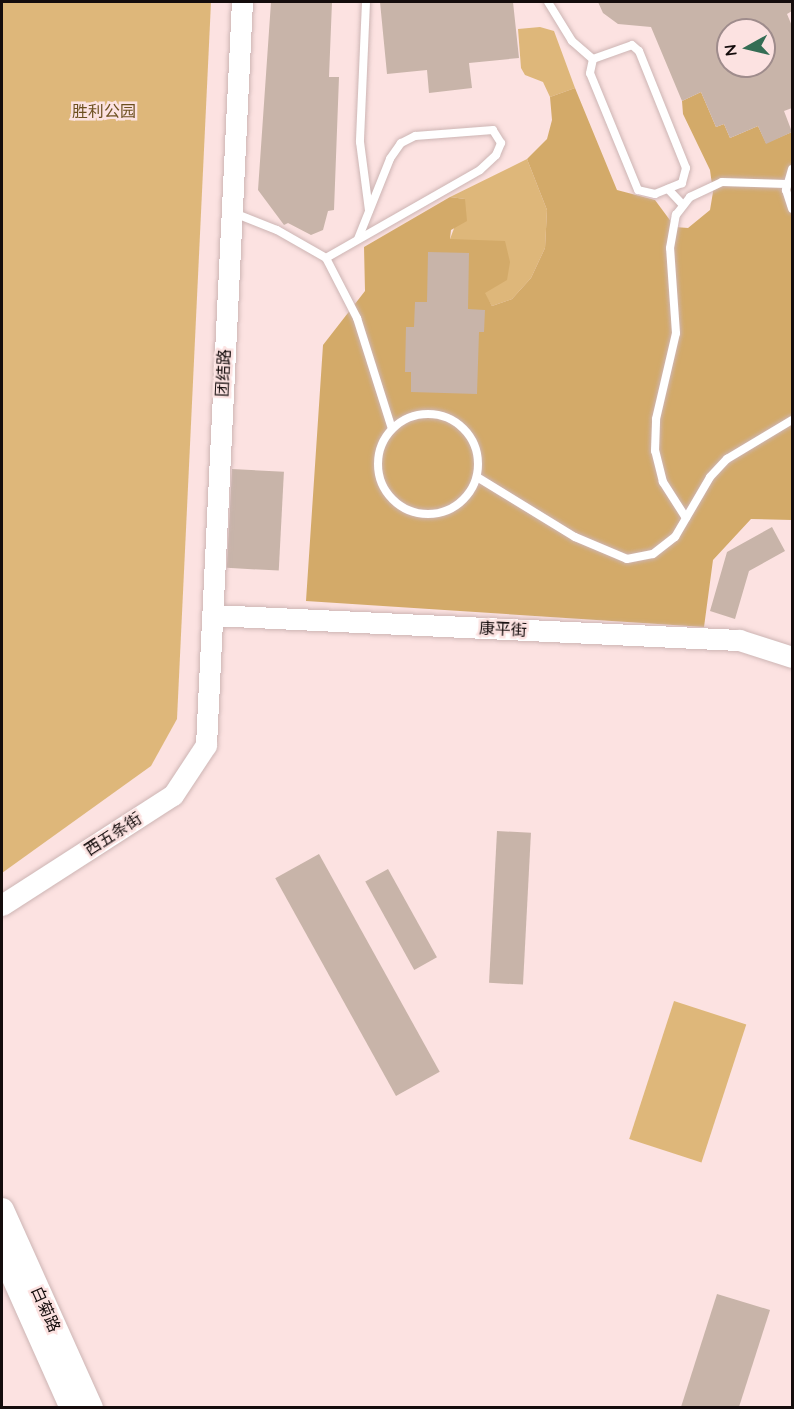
<!DOCTYPE html>
<html>
<head>
<meta charset="utf-8">
<style>
  body { margin:0 }
  #map { position:relative; width:794px; height:1409px; overflow:hidden; background:#fce2e1; font-family:Quicksand,"Noto Sans SC",sans-serif }
  div>[style] { position:absolute }
  .green>* { inset:0; background:#deb77a; transform-origin:0 0 }
  .forest>* { inset:0; background:#d3aa69 }
  .building>* { inset:0; background:#c8b4a9; transform-origin:0 0 }
  .roads { filter:drop-shadow(0 0 2px #cdb5b4) drop-shadow(0 0 2px #cdb5b4) }
  .service>* { height:8px; margin:-4px; padding:0 4px; transform-origin:4px; border-radius:4px; background:#fff }
  .service>.ring { margin:-4px; padding:0; box-sizing:content-box; background:none; border:8px solid #fff; border-radius:50% }
  .tertiary>* { height:21px; margin:-10.5px; padding:0 10.5px; transform-origin:10.5px; border-radius:10.5px; background:#fff }
  .secondary>* { height:24px; margin:-12px; padding:0 12px; transform-origin:12px; border-radius:12px; background:#fff }
  span { translate:-50% -50%; white-space:nowrap; text-align:center; line-height:1.15; -webkit-text-stroke:5px #fce2e1; paint-order:stroke }
  .park-label { font-size:16px; color:#6d5020 }
  .street-label { font-size:16px; color:#140c0c }
  .frame { position:absolute; inset:0; border:3px solid #140c0c; pointer-events:none }
  .north { position:absolute; left:716px; top:18px; width:60px; height:60px; box-sizing:border-box; background:#fce2e1; border:2px solid #9f8c8c; border-radius:50%; rotate:262deg; font-size:16px; font-weight:700; line-height:24px; text-align:center; color:#140c0c }
  .north::after { content:''; display:block; margin:auto; width:21px; height:27px; background:#356d54; clip-path:polygon(50% 0,100% 100%,50% 72%,0 100%) }
</style>
</head>
<body>
<div id="map">
  <div class="green">
    <i style="clip-path:polygon(2px 2px,211px 2px,177px 719px,151px 766px,2px 873px)"></i>
    <i style="clip-path:polygon(540px 27px,554px 31px,575px 88px,550px 97px,543px 82px,525px 75px,521px 68px,518px 29px)"></i>
    <i style="clip-path:polygon(527px 159px,547px 210px,545px 248px,531px 278px,512px 299px,492px 306px,450px 239px,465px 199px,450px 197px)"></i>
    <i style="left:674px;top:1001px;width:76px;height:145px;rotate:18deg"></i>
  </div>
  <div class="forest">
    <i style="clip-path:polygon(575px 88px,617px 190px,655px 200px,675px 227px,688px 228px,710px 210px,713px 192px,710px 170px,683px 114px,682px 101px,701px 92px,716px 127px,724px 124px,730px 138px,758px 126px,766px 143px,792px 132px,792px 520px,751px 519px,713px 560px,704px 627px,306px 601px,323px 345px,365px 291px,364px 247px,450px 197px,465px 199px,467px 221px,451px 230px,450px 239px,505px 241px,510px 262px,507px 280px,485px 293px,492px 306px,512px 299px,531px 278px,545px 248px,547px 210px,527px 159px,547px 139px,552px 120px,550px 97px)"></i>
  </div>
  <div class="building">
    <i style="clip-path:polygon(271px 2px,332px 2px,329px 77px,339px 77px,334px 210px,328px 211px,323px 230px,311px 235px,288px 223px,284px 225px,258px 190px)"></i>
    <i style="clip-path:polygon(380px 2px,513px 2px,519px 58px,469px 63px,472px 88px,429px 93px,427px 70px,387px 74px)"></i>
    <i style="clip-path:polygon(evenodd,598px 2px,792px 2px,792px 11px,787px 14px,792px 26px,792px 108px,784px 111px,792px 132px,766px 144px,758px 126px,730px 138px,724px 124px,716px 127px,701px 92px,682px 101px,651px 27px,618px 24px,603px 13px,598px 2px,728px 30px,764px 30px,764px 66px,728px 66px,728px 30px)"></i>
    <i style="clip-path:polygon(428px 252px,469px 253px,468px 309px,485px 310px,484px 332px,479px 332px,477px 394px,411px 392px,411px 372px,405px 372px,406px 327px,414px 327px,415px 302px,427px 302px)"></i>
    <i style="left:232px;top:469px;width:52px;height:99px;rotate:3deg"></i>
    <i style="clip-path:polygon(772px 527px,785px 551px,749px 571px,735px 619px,710px 611px,727px 552px)"></i>
    <i style="left:497px;top:831px;width:34px;height:152px;rotate:3deg"></i>
    <i style="left:319px;top:854px;width:249px;height:50px;rotate:61deg"></i>
    <i style="left:388px;top:869px;width:101px;height:26px;rotate:61deg"></i>
    <i style="clip-path:polygon(717px 1294px,770px 1310px,739px 1407px,681px 1407px)"></i>
  </div>
  <div class="roads">
    <div class="service">
      <i style="left:366px;top:2px;width:140px;rotate:92.5deg"></i>
      <i style="left:360px;top:142px;width:69px;rotate:82.5deg"></i>
      <i style="left:548px;top:2px;width:46px;rotate:58.4deg"></i>
      <i style="left:572px;top:41px;width:28px;rotate:41deg"></i>
      <i style="left:632px;top:45px;width:9px;rotate:41deg"></i>
      <i style="left:639px;top:51px;width:126px;rotate:68.1deg"></i>
      <i style="left:686px;top:168px;width:16px;rotate:105deg"></i>
      <i style="left:682px;top:183px;width:29px;rotate:158deg"></i>
      <i style="left:655px;top:194px;width:17px;rotate:-167deg"></i>
      <i style="left:638px;top:190px;width:126px;rotate:-112.3deg"></i>
      <i style="left:590px;top:73px;width:14px;rotate:-78deg"></i>
      <i style="left:593px;top:59px;width:41px;rotate:-19.7deg"></i>
      <i style="left:792px;top:169px;width:22px;rotate:106deg"></i>
      <i style="left:786px;top:190px;width:20px;rotate:72deg"></i>
      <i style="left:668px;top:189px;width:22px;rotate:47deg"></i>
      <i style="left:234px;top:213px;width:46px;rotate:21.6deg"></i>
      <i style="left:277px;top:230px;width:56px;rotate:29.7deg"></i>
      <i style="left:326px;top:258px;width:68px;rotate:62.7deg"></i>
      <i style="left:357px;top:318px;width:116px;rotate:72.5deg"></i>
      <i style="left:326px;top:258px;width:177px;rotate:-29.7deg"></i>
      <i style="left:480px;top:170px;width:22px;rotate:-43deg"></i>
      <i style="left:496px;top:155px;width:13px;rotate:-67deg"></i>
      <i style="left:501px;top:143px;width:15px;rotate:-122deg"></i>
      <i style="left:493px;top:130px;width:78px;rotate:175.6deg"></i>
      <i style="left:415px;top:136px;width:16px;rotate:153deg"></i>
      <i style="left:401px;top:143px;width:19px;rotate:125deg"></i>
      <i style="left:390px;top:159px;width:86px;rotate:111.8deg"></i>
      <i class="ring" style="left:378px;top:414px;width:92px;height:92px"></i>
      <i style="left:477px;top:477px;width:115px;rotate:31.5deg"></i>
      <i style="left:575px;top:537px;width:56px;rotate:22.9deg"></i>
      <i style="left:627px;top:559px;width:26px;rotate:-11deg"></i>
      <i style="left:653px;top:554px;width:28px;rotate:-38deg"></i>
      <i style="left:675px;top:537px;width:69px;rotate:-59.7deg"></i>
      <i style="left:710px;top:477px;width:25px;rotate:-47deg"></i>
      <i style="left:727px;top:459px;width:76px;rotate:-31deg"></i>
      <i style="left:686px;top:518px;width:43px;rotate:-122.6deg"></i>
      <i style="left:663px;top:482px;width:32px;rotate:-104deg"></i>
      <i style="left:655px;top:451px;width:32px;rotate:-88deg"></i>
      <i style="left:656px;top:419px;width:88px;rotate:-76.9deg"></i>
      <i style="left:676px;top:333px;width:85px;rotate:-94deg"></i>
      <i style="left:670px;top:248px;width:34px;rotate:-80deg"></i>
      <i style="left:676px;top:215px;width:23px;rotate:-52deg"></i>
      <i style="left:690px;top:197px;width:35px;rotate:-25deg"></i>
      <i style="left:722px;top:182px;width:64px;rotate:1.8deg"></i>
    </div>
    <div class="tertiary">
      <i style="left:212px;top:615px;width:528px;rotate:2.72deg"></i>
      <i style="left:739px;top:640px;width:56px;rotate:17.8deg"></i>
      <i style="left:2px;top:905px;width:203px;rotate:-32.8deg"></i>
      <i style="left:173px;top:795px;width:60px;rotate:-56.6deg"></i>
      <i style="left:206px;top:745px;width:744px;rotate:-87.23deg"></i>
    </div>
    <div class="secondary">
      <i style="left:2px;top:1210px;width:217px;rotate:65.8deg"></i>
      <i style="left:2px;top:1251px;width:172px;rotate:66deg"></i>
    </div>
  </div>
  <div class="park-label">
    <span style="left:104px;top:111px">胜利公园</span>
  </div>
  <div class="street-label">
    <span style="left:223px;top:373px;rotate:-87deg">团结路</span>
    <span style="left:503px;top:629px;rotate:3deg">康平街</span>
    <span style="left:113px;top:834px;rotate:-33deg">西五条街</span>
    <span style="left:46px;top:1309px;rotate:66deg">白菊路</span>
  </div>
  <div class="frame"></div>
  <div class="north">N</div>
</div>
</body>
</html>
